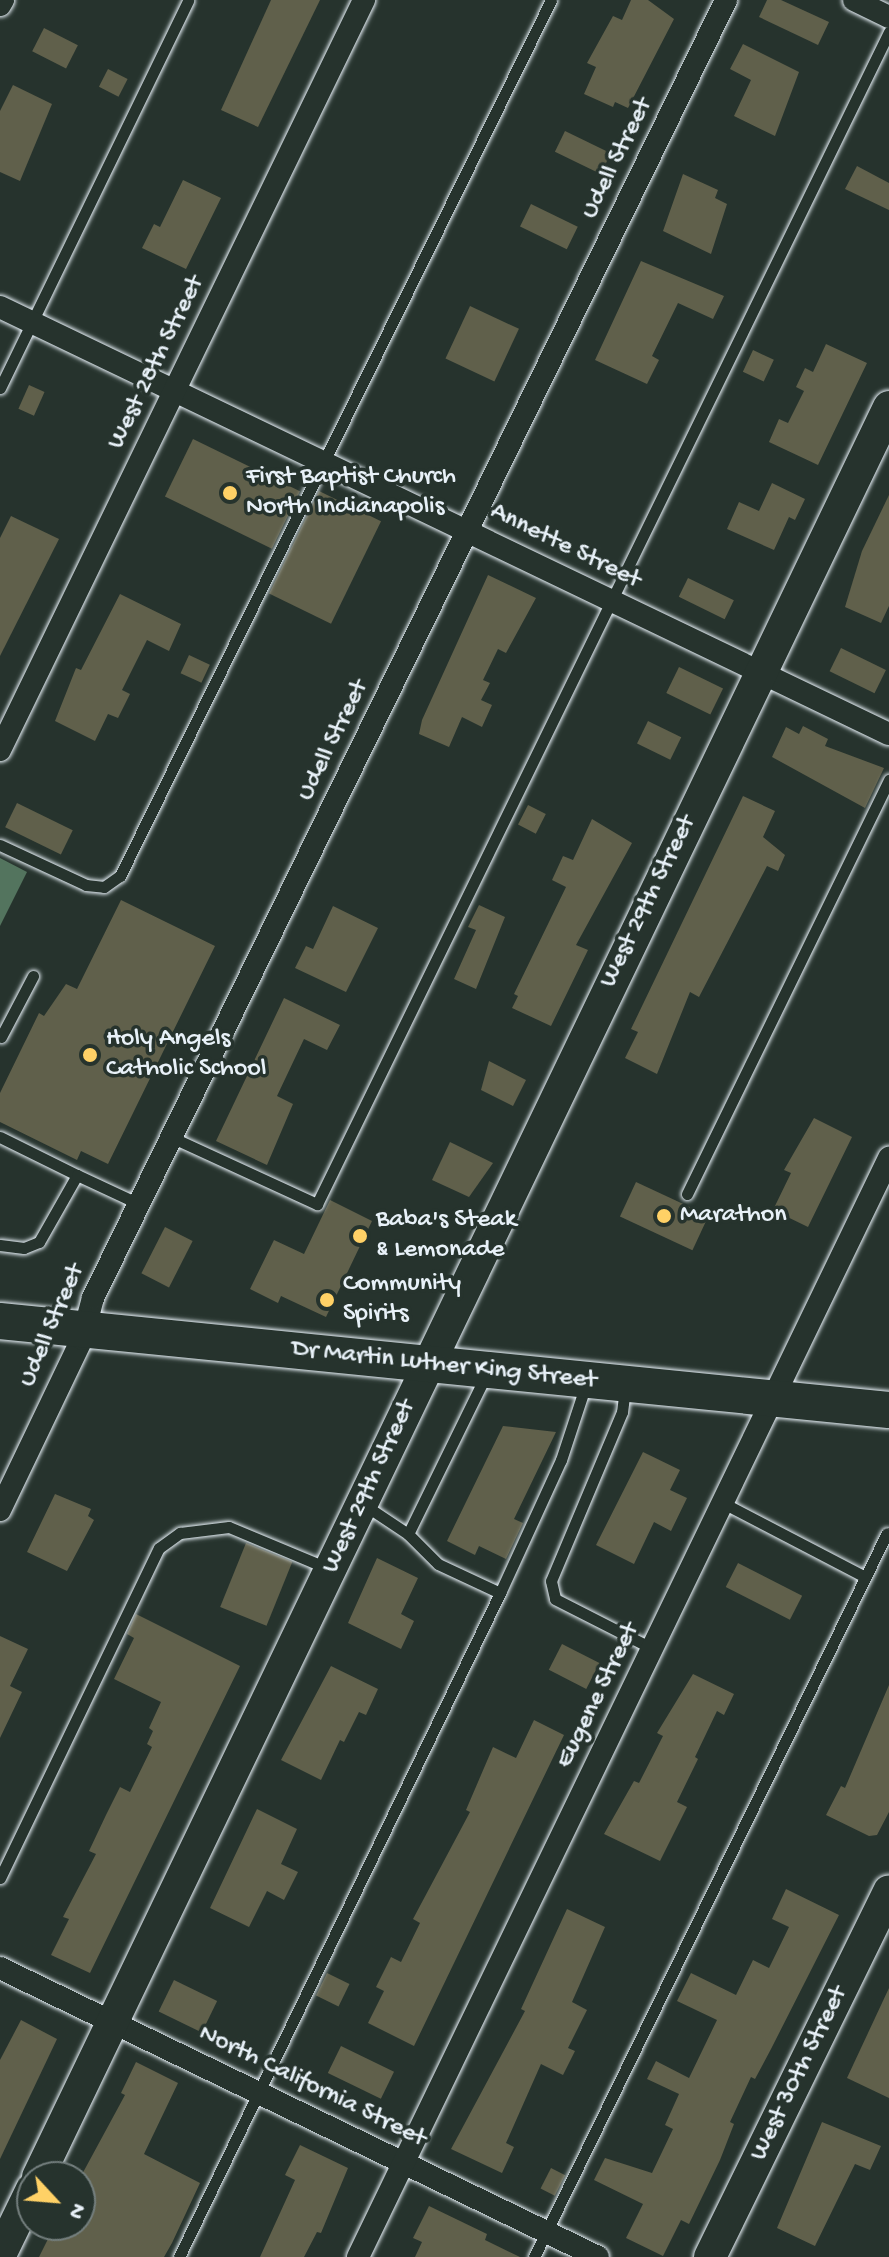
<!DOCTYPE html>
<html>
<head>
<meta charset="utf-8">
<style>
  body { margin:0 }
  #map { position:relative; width:889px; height:2257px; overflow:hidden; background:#26332d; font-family:"Gochi Hand",sans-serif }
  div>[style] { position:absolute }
  .green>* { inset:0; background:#53745e }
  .building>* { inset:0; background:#60604b; transform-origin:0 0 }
  .roads { filter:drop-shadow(0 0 2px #e8f1f8) drop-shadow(0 0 2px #e8f1f8) }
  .lane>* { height:11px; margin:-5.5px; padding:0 5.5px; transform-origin:5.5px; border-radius:5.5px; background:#26332d }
  .street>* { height:22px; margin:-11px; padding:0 11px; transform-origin:11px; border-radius:11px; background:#26332d }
  .secondary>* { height:32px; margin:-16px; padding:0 16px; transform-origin:16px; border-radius:16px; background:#26332d }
  .primary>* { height:36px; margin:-18px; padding:0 18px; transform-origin:18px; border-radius:18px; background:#26332d }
  .dots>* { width:22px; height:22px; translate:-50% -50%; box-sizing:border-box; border:4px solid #26332d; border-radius:50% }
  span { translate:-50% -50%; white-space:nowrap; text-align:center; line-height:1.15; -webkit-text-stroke:7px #26332d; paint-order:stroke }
  .street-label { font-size:26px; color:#e8f1f8 }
  .poi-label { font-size:26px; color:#e8f1f8 }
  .left { translate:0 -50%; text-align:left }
  .north { position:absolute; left:16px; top:2161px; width:80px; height:80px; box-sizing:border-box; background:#26332d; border:2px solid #747f7e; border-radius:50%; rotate:116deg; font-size:22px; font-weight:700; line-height:32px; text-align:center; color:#e8f1f8 }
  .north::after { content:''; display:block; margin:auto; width:28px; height:36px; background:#ffd166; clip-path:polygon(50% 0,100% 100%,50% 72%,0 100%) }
</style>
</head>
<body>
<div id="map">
  <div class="green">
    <i style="clip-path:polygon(0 858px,27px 872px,0 926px)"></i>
  </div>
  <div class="building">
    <i style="clip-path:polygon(271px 0,320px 0,258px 127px,221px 110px)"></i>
    <i style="clip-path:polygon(631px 0,648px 0,674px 19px,628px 108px,615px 102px,613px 107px,584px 94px,596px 67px,587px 63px,613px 16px,622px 20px)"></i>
    <i style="clip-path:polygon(767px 0,781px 0,829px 22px,818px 45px,759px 17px)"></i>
    <i style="left:44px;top:28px;width:38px;height:26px;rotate:27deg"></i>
    <i style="clip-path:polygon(743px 44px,799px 72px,775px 136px,734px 116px,751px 80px,730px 69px)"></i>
    <i style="left:108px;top:69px;width:22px;height:20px;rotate:27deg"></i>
    <i style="clip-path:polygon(13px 85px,52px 104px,20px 181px,0 172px,0 111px)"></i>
    <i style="left:565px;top:131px;width:51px;height:23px;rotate:26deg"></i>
    <i style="clip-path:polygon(857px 166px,889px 183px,889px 210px,845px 189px)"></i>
    <i style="clip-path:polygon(683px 174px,718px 190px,715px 198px,727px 204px,711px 254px,663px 231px)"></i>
    <i style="clip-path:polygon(183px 180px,221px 198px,186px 269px,142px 248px,154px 224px,160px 227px)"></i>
    <i style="left:531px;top:204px;width:52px;height:25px;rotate:26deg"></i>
    <i style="clip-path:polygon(641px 261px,724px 296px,713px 319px,678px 303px,652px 356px,659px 360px,647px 384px,595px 360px)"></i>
    <i style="left:470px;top:306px;width:54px;height:58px;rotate:25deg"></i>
    <i style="clip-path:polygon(826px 344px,867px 363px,818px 465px,769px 442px,779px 419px,788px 423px,804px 391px,796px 387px,805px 368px,813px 372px)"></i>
    <i style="left:753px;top:350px;width:23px;height:24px;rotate:25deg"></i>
    <i style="left:29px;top:385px;width:17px;height:26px;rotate:24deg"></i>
    <i style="left:193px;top:439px;width:119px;height:64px;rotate:26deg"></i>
    <i style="clip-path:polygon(772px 483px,805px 499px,795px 520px,789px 517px,774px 550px,727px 529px,739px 502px,759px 511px)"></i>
    <i style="left:319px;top:491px;width:69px;height:114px;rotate:26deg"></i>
    <i style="clip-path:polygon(889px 495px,889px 606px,881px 623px,845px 607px,862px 551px)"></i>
    <i style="clip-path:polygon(11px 516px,59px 539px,0 656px,0 538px)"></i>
    <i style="clip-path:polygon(488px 575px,536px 598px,506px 653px,498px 649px,483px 680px,490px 683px,481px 700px,492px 705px,482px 727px,462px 717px,449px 747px,419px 734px,422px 720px)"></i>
    <i style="left:688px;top:578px;width:51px;height:21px;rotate:26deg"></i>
    <i style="clip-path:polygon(120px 594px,181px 624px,169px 651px,147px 640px,122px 690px,130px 694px,118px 718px,108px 714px,95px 741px,55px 721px,76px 668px,81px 670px)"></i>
    <i style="left:841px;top:648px;width:50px;height:26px;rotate:26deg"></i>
    <i style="left:189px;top:655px;width:23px;height:20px;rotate:25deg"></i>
    <i style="left:679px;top:667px;width:49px;height:29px;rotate:26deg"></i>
    <i style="left:648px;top:721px;width:37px;height:25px;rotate:26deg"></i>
    <i style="clip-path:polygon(803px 726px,828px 739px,825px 746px,884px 768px,865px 808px,772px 757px,786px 727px,799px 734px)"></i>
    <i style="clip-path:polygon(743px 796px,775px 811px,763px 837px,785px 855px,778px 871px,767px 866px,699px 997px,690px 992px,657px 1074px,625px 1058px,638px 1032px,631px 1029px)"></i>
    <i style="left:17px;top:803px;width:62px;height:27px;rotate:26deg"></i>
    <i style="left:528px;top:805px;width:20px;height:22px;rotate:27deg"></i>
    <i style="clip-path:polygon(592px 819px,632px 843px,576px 945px,588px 950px,551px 1026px,512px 1008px,518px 996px,514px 994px,566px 887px,552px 880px,563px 856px,573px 860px)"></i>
    <i style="clip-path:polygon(121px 900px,215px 946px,108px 1164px,81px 1151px,77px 1160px,0 1122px,0 1093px,39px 1013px,44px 1016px,66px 984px,77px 989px)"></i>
    <i style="clip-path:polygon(479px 905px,505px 917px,476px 989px,454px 979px,476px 930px,468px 927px)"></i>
    <i style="clip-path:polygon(333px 906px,378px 928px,346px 992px,295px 968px,306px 946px,313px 949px)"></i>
    <i style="clip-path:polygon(284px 998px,340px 1025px,327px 1050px,304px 1039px,277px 1096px,293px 1104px,267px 1165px,216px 1141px)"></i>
    <i style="clip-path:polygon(489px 1061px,526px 1080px,513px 1106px,481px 1090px)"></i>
    <i style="clip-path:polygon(814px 1118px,852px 1137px,808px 1227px,773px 1210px,791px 1173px,784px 1170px)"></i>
    <i style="clip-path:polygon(450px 1142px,493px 1163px,469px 1197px,432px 1180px)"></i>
    <i style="left:636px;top:1182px;width:80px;height:38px;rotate:25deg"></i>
    <i style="clip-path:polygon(330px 1200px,372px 1221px,326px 1317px,281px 1296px,278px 1303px,250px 1289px,274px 1240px,304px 1254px)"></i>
    <i style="left:165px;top:1227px;width:31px;height:52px;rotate:27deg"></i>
    <i style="clip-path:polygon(503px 1426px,556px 1432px,514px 1519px,523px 1523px,506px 1559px,479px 1546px,475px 1555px,447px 1541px)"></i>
    <i style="clip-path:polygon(643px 1452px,680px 1470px,670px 1490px,687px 1498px,671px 1531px,654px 1522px,634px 1564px,596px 1545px)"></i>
    <i style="clip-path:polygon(55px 1494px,91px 1509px,88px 1516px,94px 1520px,67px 1571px,27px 1552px)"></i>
    <i style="left:246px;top:1543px;width:50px;height:69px;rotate:22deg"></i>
    <i style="clip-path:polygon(377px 1558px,418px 1578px,401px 1614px,414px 1621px,401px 1649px,348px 1623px)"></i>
    <i style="left:738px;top:1563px;width:72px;height:27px;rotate:27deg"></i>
    <i style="clip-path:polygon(136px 1614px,240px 1666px,90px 1973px,51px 1955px,69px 1919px,63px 1917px,96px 1854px,89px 1851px,106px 1815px,120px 1787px,130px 1792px,152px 1747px,147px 1744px,153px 1731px,149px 1728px,161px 1702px,114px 1679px,134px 1638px,127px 1634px)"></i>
    <i style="clip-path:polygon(0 1636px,28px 1649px,10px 1686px,22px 1692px,0 1738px)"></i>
    <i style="left:562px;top:1644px;width:42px;height:29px;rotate:27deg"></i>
    <i style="clip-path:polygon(331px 1666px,378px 1689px,366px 1715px,359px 1712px,344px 1742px,340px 1740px,321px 1780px,281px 1760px)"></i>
    <i style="clip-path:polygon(693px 1674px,734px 1694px,724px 1715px,717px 1711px,695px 1757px,698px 1759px,677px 1802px,687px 1807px,660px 1861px,604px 1834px,634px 1781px,639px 1783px,663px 1736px,657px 1733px)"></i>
    <i style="clip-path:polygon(889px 1685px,889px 1812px,877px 1835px,869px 1836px,826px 1815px,841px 1786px,845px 1788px)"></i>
    <i style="clip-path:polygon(534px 1720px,564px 1735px,414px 2046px,368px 2023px,384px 1991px,376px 1987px,391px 1957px,401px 1962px,420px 1923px,413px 1919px,470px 1812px,466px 1810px,493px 1747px,516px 1758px)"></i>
    <i style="clip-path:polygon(257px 1809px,297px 1829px,281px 1864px,298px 1872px,284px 1900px,267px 1891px,249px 1927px,210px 1908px)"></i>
    <i style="clip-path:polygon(786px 1889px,839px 1915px,771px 2049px,755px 2079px,751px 2077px,730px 2122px,734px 2124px,720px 2160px,689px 2224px,681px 2220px,663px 2256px,626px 2238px,643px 2204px,594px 2180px,605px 2158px,652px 2173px,673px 2129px,665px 2125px,679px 2094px,647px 2079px,656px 2061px,689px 2078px,717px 2020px,677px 2001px,691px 1973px,736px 1995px,753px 1960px,769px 1968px,789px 1927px,772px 1919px)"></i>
    <i style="clip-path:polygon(567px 1909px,605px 1927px,572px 2002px,587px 2010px,568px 2048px,575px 2051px,563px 2075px,541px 2064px,506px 2143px,514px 2147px,502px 2173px,451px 2149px,525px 2011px,521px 2009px)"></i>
    <i style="left:327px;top:1973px;width:25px;height:25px;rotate:26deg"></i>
    <i style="left:174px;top:1980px;width:48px;height:35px;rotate:26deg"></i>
    <i style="clip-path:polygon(889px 1988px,889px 2098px,847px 2078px)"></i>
    <i style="clip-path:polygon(21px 2020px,57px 2039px,0 2159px,0 2060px)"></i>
    <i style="left:341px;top:2046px;width:59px;height:30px;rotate:26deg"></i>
    <i style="clip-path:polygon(136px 2062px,178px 2083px,144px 2154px,200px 2183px,172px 2243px,164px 2257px,39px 2257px,55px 2225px,80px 2225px,80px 2178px,125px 2095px,121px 2093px)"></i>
    <i style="clip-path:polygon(822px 2122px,881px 2146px,870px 2170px,855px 2164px,815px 2246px,777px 2228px)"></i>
    <i style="clip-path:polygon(300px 2145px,348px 2168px,321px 2233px,317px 2232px,304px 2257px,260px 2257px,295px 2180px,285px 2175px)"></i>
    <i style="left:551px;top:2168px;width:16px;height:23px;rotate:27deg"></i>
    <i style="clip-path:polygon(429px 2206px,487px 2234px,485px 2240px,520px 2257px,415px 2257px,422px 2242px,413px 2238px)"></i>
  </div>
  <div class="roads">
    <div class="lane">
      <i style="left:0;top:388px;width:431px;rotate:-64.1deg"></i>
      <i style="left:0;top:845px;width:95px;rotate:24.9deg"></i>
      <i style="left:86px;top:885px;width:18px;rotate:6deg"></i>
      <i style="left:104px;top:887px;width:19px;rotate:-35deg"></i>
      <i style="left:120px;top:876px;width:976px;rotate:-63.8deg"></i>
      <i style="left:1px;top:1037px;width:69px;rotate:-62.3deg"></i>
      <i style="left:0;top:1137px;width:86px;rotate:26.3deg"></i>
      <i style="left:171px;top:1137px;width:161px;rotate:24.7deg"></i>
      <i style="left:317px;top:1204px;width:1304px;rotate:-63.99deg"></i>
      <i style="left:687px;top:1194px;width:461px;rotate:-64deg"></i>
      <i style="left:0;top:1245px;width:24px;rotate:7deg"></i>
      <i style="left:24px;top:1248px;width:16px;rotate:-22deg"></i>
      <i style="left:39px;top:1242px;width:77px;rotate:-60.4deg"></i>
      <i style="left:77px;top:1175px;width:68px;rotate:25.1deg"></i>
      <i style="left:486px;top:1375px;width:177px;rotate:116.1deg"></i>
      <i style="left:408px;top:1534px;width:42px;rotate:45deg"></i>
      <i style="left:438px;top:1564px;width:68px;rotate:25.1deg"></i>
      <i style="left:625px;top:1388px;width:24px;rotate:97deg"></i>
      <i style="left:622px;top:1412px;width:183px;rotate:112.8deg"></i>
      <i style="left:551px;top:1581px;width:18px;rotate:77deg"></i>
      <i style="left:555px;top:1599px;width:110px;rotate:27deg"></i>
      <i style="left:723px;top:1503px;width:160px;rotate:27.5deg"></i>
      <i style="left:366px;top:1506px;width:50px;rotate:33.7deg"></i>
      <i style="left:0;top:1878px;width:366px;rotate:-64.3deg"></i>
      <i style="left:159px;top:1548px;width:26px;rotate:-36deg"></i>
      <i style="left:180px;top:1533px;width:49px;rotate:-7deg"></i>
      <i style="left:229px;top:1527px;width:106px;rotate:22.7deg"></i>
      <i style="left:179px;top:2257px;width:738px;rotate:-64.2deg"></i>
      <i style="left:500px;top:1593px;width:146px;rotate:-65.4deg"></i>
      <i style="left:561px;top:1460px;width:80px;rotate:-71.8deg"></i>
      <i style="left:534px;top:2257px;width:805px;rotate:-64.01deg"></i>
    </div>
    <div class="street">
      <i style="left:854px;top:0;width:39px;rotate:26deg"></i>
      <i style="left:0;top:5px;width:6px;rotate:-59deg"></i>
      <i style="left:0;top:307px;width:986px;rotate:25.66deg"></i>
      <i style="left:0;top:750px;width:834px;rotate:-64.11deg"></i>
      <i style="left:0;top:1510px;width:190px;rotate:-64.4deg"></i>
      <i style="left:82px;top:1339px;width:42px;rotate:-75deg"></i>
      <i style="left:93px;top:1298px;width:1444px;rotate:-64deg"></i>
      <i style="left:0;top:1968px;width:664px;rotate:25.79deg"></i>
      <i style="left:358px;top:2257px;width:1221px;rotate:-64.21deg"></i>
    </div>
    <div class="secondary">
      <i style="left:38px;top:2177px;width:1964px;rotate:-64.32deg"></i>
      <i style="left:0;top:2255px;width:73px;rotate:-64.1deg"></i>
      <i style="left:710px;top:2257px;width:407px;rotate:-63.9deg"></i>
    </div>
    <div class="primary">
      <i style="left:0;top:1321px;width:893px;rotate:5.72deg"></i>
    </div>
  </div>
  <div class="dots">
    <i style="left:230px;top:493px;background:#ffd166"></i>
    <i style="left:90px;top:1055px;background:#ffd166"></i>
    <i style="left:664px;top:1216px;background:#ffd166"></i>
    <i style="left:360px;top:1236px;background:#ffd166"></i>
    <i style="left:327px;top:1300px;background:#ffd166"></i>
  </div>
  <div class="street-label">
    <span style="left:618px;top:159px;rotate:-64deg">Udell Street</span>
    <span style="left:157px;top:363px;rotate:-64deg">West 28th Street</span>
    <span style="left:565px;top:547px;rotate:26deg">Annette Street</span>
    <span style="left:334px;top:741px;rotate:-64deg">Udell Street</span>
    <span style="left:649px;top:902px;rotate:-64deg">West 29th Street</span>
    <span style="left:53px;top:1326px;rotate:-67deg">Udell Street</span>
    <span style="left:444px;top:1366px;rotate:6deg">Dr Martin Luther King Street</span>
    <span style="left:370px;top:1487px;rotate:-65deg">West 29th Street</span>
    <span style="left:599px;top:1696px;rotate:-64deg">Eugene Street</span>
    <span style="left:800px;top:2074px;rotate:-64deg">West 30th Street</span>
    <span style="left:312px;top:2087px;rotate:26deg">North California Street</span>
  </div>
  <div class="poi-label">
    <span class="left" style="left:246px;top:493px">First Baptist Church<br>North Indianapolis</span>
    <span class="left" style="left:106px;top:1055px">Holy Angels<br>Catholic School</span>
    <span class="left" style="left:680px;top:1216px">Marathon</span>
    <span class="left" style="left:376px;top:1236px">Baba's Steak<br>&amp; Lemonade</span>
    <span class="left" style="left:343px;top:1300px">Community<br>Spirits</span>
  </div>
  <div class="north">N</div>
</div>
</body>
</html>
